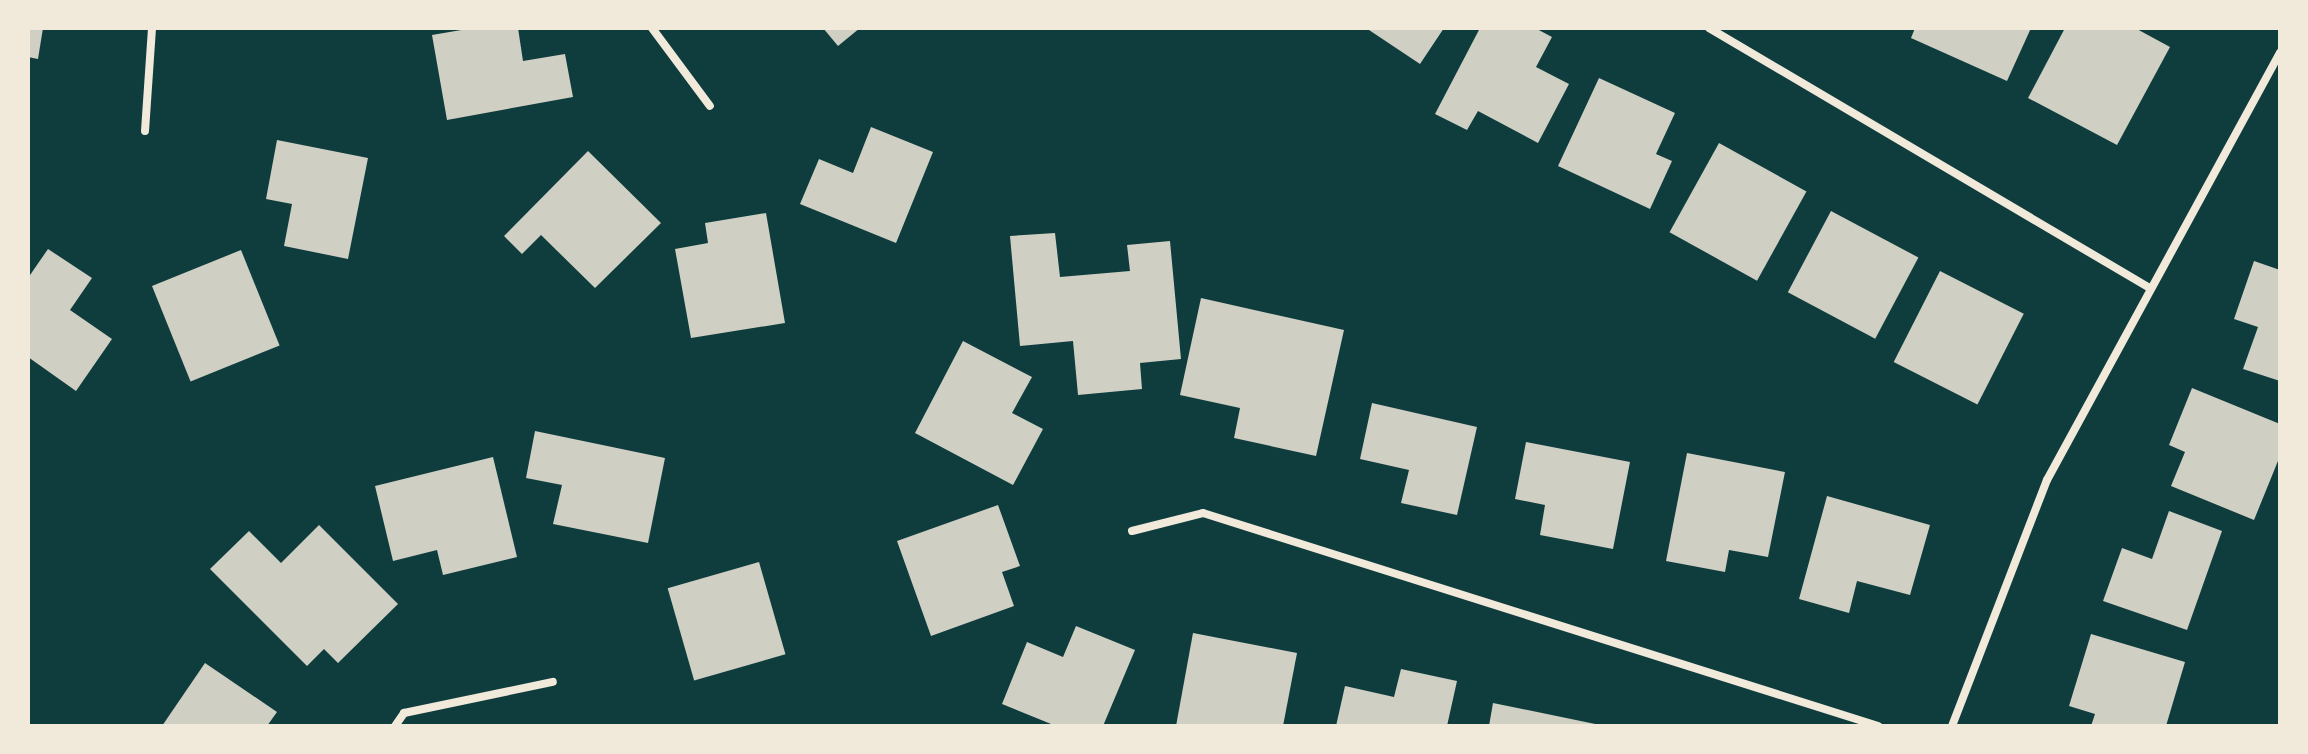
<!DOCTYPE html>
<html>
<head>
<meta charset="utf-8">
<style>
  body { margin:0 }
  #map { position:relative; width:2308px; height:754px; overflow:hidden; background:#0f3d3e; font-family:Figtree,sans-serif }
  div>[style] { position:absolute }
  .building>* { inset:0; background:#cfcfc3; transform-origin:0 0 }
  .minor>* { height:8px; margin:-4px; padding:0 4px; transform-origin:4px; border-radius:4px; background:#f1e9da }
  span { translate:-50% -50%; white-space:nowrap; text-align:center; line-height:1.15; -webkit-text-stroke:7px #f1e9da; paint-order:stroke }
  .frame { position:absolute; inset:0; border:30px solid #f1e9da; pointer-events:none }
</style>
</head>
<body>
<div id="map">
  <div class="building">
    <i style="clip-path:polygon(28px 28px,43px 28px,38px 59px,28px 57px)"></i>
    <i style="clip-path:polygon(473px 28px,518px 28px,523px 61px,565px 54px,573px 97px,447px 120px,432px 35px)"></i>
    <i style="clip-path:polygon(823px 28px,860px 28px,838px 46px)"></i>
    <i style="clip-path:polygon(1366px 28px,1444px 28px,1420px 64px)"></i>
    <i style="clip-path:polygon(1480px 28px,1535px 28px,1552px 37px,1536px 67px,1569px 84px,1538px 143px,1478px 111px,1467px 130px,1435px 114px)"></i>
    <i style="clip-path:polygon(1915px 28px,2031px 28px,2007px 81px,1911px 38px)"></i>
    <i style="clip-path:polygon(2065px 28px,2135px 28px,2170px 47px,2117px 145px,2028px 98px)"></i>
    <i style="clip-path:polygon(1599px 78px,1675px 113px,1656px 154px,1672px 161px,1650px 209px,1558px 166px)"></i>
    <i style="clip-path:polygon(871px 127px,933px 152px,896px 243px,800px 204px,819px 159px,853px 173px)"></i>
    <i style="clip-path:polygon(277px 140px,368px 158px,348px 259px,284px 246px,292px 204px,266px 199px)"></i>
    <i style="left:1719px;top:143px;width:100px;height:102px;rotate:29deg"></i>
    <i style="clip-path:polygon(588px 151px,661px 223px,595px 288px,541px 235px,522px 254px,504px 236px)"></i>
    <i style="left:1831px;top:211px;width:99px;height:92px;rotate:28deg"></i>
    <i style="clip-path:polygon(766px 213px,785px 323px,691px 338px,675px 249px,708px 243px,705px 223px)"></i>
    <i style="clip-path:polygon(1055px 233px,1060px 277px,1130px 271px,1127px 245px,1170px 241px,1181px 359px,1140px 363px,1142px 389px,1078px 395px,1073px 341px,1020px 346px,1010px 236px)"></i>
    <i style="clip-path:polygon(48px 249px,92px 278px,70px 310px,112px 339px,76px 391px,28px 357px,28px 278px)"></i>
    <i style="left:241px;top:250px;width:103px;height:96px;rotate:68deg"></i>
    <i style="clip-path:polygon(2254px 261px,2280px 270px,2280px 381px,2243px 369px,2258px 327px,2234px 319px)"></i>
    <i style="left:1940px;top:271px;width:94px;height:102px;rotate:27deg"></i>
    <i style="clip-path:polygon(1201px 298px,1344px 330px,1316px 456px,1234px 438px,1240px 408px,1180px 395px)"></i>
    <i style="clip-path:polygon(963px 341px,1032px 377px,1012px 413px,1043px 429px,1013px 485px,915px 433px)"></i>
    <i style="clip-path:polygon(2192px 388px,2280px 424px,2280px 456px,2254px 520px,2171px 486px,2185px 452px,2169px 445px)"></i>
    <i style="clip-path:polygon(1372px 403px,1477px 427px,1457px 515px,1401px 503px,1409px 470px,1360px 459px)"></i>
    <i style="clip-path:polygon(535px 431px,665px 458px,648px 543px,553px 524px,562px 485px,526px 478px)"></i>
    <i style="clip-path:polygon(1526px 442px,1630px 462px,1613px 549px,1540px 535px,1545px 505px,1515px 499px)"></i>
    <i style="clip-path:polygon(1687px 453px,1785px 472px,1768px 557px,1729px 550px,1725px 572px,1666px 561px)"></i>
    <i style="clip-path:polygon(493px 457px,517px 557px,443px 575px,437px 550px,393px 561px,375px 486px)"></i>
    <i style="clip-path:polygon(1827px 496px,1930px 525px,1910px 595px,1857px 581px,1849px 613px,1799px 599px)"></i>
    <i style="clip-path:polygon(998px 505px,1020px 566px,1002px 572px,1014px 606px,931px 636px,897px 541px)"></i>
    <i style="clip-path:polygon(2169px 511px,2222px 531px,2187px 630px,2103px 601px,2122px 548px,2152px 559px)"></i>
    <i style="clip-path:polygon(319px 525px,398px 604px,338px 663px,324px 649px,307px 666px,210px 569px,249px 531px,281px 563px)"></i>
    <i style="left:759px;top:562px;width:96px;height:95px;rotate:74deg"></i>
    <i style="clip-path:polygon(1076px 626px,1135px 650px,1103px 726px,1056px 726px,1002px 704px,1027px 642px,1063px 657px)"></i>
    <i style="clip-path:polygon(1193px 633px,1297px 653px,1283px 726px,1176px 726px)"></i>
    <i style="clip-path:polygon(2091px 634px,2185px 662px,2166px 726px,2091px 726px,2095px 714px,2069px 706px)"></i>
    <i style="clip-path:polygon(205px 663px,277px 712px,267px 726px,162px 726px)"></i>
    <i style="clip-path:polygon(1401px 669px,1457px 681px,1447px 726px,1336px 726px,1345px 686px,1394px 697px)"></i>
    <i style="clip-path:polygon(1493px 703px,1600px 725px,1600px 726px,1489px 726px)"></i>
  </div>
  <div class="minor">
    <i style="left:652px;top:28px;width:97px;rotate:53.4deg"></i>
    <i style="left:1709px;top:28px;width:510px;rotate:30.54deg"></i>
    <i style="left:145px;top:131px;width:103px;rotate:-86.1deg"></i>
    <i style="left:1132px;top:531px;width:73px;rotate:-14.2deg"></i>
    <i style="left:1203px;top:513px;width:708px;rotate:17.51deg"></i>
    <i style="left:395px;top:726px;width:16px;rotate:-55deg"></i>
    <i style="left:404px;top:713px;width:152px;rotate:-11.8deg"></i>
    <i style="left:1952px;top:726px;width:264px;rotate:-68.9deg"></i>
    <i style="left:2047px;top:480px;width:487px;rotate:-61.4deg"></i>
  </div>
  <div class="frame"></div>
</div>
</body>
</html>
